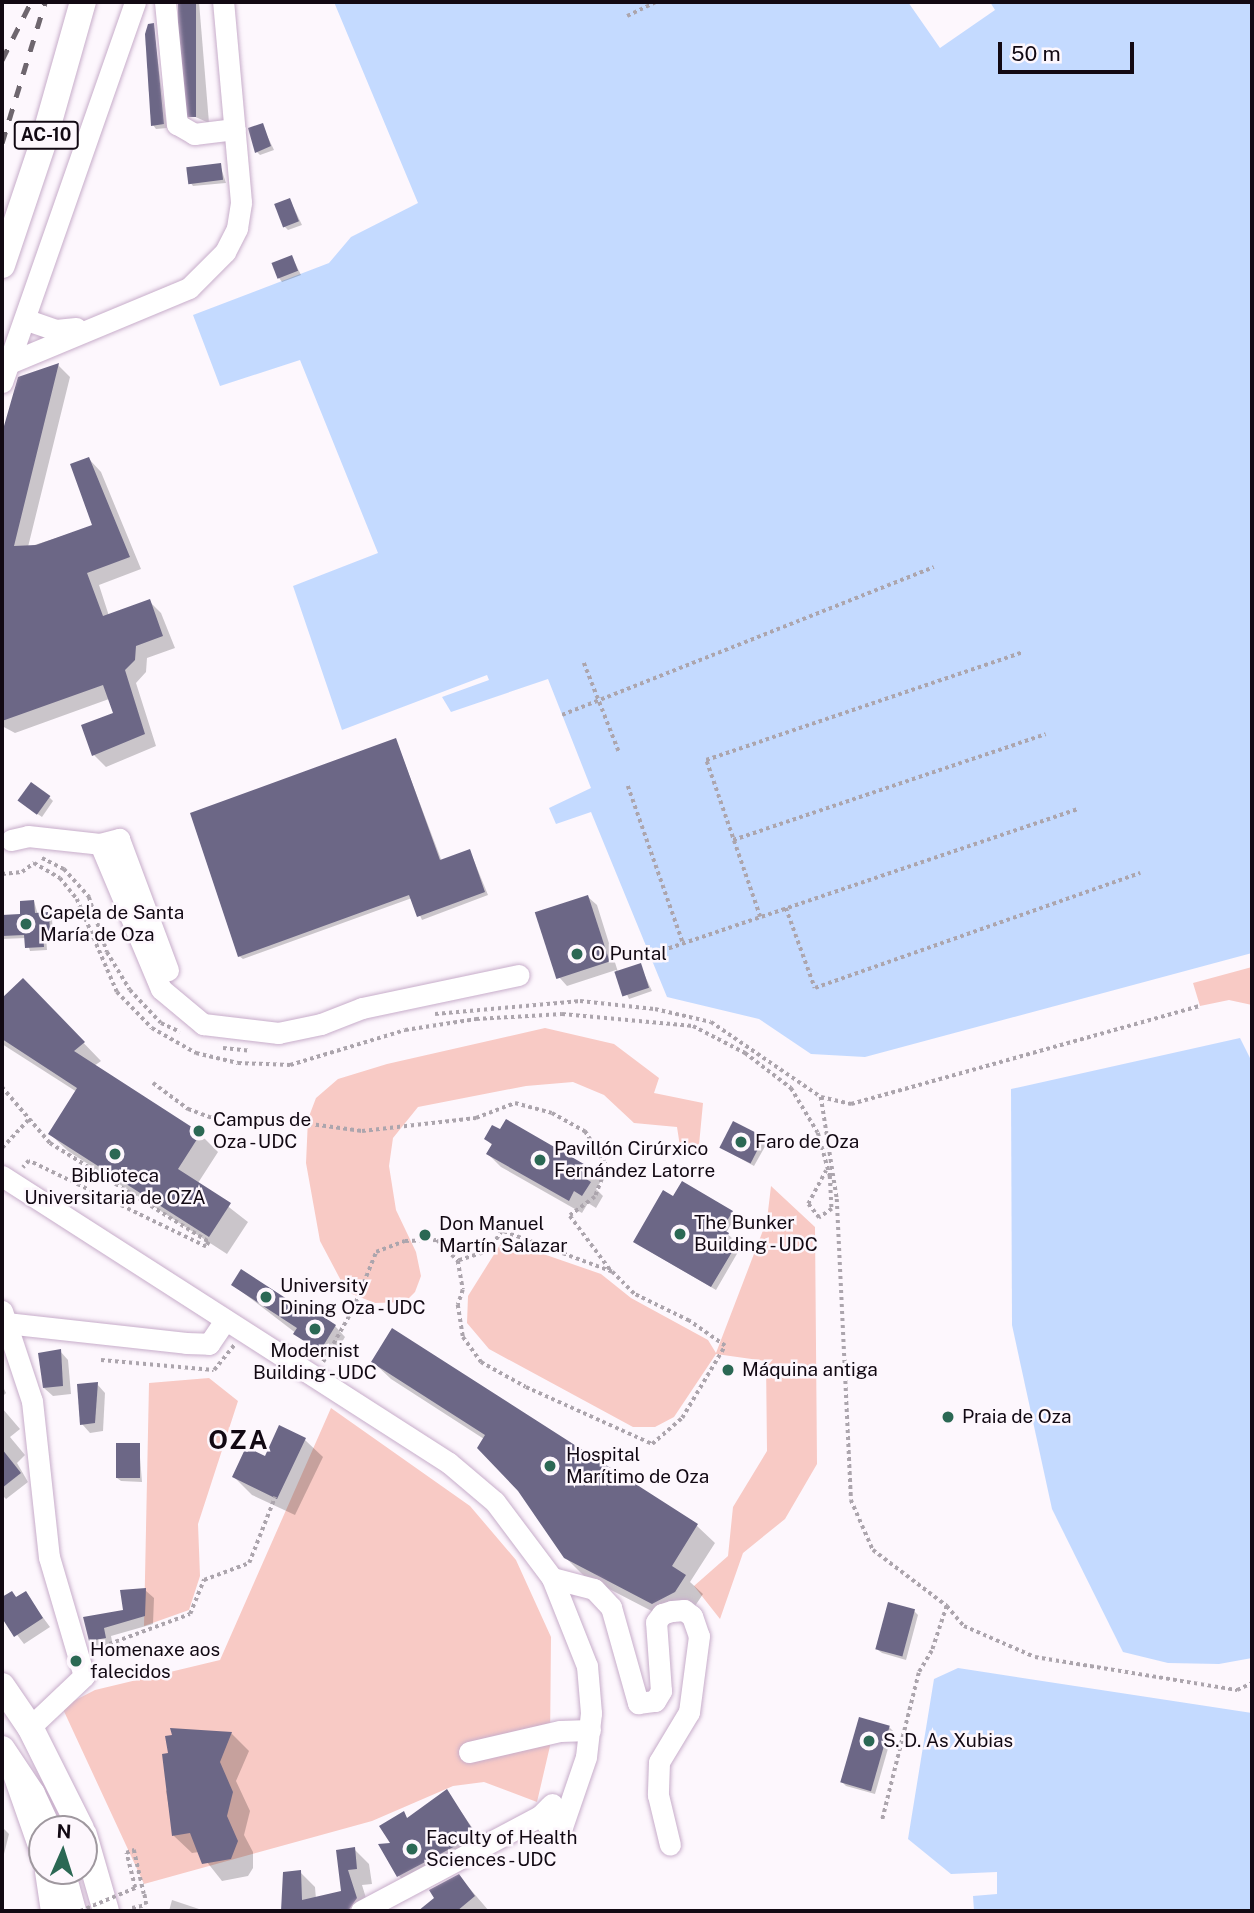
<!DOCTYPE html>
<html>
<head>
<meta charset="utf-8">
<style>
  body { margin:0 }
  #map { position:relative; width:1254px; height:1913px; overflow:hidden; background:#fdf7fd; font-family:"Public Sans",sans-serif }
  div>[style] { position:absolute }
  .green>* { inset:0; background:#f8cac5 }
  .water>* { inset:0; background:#c4daff }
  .shadow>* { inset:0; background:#0003 }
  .building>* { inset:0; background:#6c6786; transform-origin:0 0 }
  .path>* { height:3.5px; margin-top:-1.75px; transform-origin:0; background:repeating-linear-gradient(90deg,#aca5ad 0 3.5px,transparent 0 7px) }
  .roads { filter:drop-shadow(0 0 2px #c7adca) drop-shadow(0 0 2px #c7adca) }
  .minor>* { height:21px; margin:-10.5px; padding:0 10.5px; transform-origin:10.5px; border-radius:10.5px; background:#fff }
  .major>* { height:26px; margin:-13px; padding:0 13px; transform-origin:13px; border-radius:13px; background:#fff }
  .rail>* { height:5px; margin-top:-2.5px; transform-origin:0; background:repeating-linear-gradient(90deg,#6e666e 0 12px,transparent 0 24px) }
  .path-bridge>* { height:3.5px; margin-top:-1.75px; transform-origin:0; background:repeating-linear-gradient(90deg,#aca5ad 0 3.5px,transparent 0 7px) }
  .dots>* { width:19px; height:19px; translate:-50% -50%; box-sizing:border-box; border:4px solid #fdf7fd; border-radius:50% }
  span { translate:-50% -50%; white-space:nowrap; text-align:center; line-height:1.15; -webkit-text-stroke:5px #fdf7fd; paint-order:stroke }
  .shield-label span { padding:2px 5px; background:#fdf7fd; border:2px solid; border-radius:5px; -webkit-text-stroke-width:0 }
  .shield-label { font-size:18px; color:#120913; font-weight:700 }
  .poi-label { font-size:19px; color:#120913 }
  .left { translate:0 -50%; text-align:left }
  .district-label { font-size:26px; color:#120913; font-weight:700; letter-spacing:2px }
  .frame { position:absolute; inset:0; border:4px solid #120913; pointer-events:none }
  .north { position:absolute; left:28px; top:1815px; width:70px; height:70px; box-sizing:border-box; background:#fdf7fd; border:2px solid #9f989f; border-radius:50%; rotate:3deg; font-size:19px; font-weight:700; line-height:28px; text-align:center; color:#120913 }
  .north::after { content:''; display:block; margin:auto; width:24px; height:32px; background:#2b6854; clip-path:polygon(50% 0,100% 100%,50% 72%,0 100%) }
  .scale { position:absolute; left:998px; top:42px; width:136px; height:32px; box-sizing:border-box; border:4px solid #120913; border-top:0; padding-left:9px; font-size:21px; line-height:24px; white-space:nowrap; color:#120913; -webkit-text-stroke:5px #fdf7fd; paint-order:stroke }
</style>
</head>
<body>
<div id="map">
  <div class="green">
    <i style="clip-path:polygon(1252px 967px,1252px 1005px,1229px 1000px,1200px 1006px,1193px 983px)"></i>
    <i style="clip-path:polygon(545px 1028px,614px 1044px,659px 1078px,654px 1093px,703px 1103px,699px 1145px,681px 1153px,677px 1127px,634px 1123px,604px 1095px,573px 1082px,526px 1086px,418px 1107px,393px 1138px,389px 1166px,396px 1210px,416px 1252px,421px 1276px,415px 1292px,405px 1302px,375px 1303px,347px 1292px,320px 1241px,306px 1163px,308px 1119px,316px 1098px,338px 1079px,387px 1064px)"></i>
    <i style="clip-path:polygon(771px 1186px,815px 1227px,817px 1464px,785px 1519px,743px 1553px,720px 1619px,694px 1586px,728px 1556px,733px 1507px,767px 1451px,766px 1361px,716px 1354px,674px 1417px,655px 1427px,633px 1427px,489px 1349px,467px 1323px,468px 1296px,503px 1240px,601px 1274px,631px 1298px,708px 1340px,716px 1353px,767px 1220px)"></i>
    <i style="clip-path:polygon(209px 1378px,238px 1401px,198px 1524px,200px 1576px,189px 1610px,144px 1626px,149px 1383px)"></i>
    <i style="clip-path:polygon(331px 1408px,470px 1506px,516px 1560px,551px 1637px,550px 1746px,537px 1802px,484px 1782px,453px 1786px,372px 1821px,144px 1884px,62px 1707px,95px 1690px,220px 1660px)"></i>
  </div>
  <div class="water">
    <i style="clip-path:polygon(334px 2px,908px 2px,940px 48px,995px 10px,990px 2px,1252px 2px,1252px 953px,865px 1057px,811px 1054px,759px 1019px,667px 997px,591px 812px,556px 824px,549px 808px,591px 788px,548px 679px,451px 712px,442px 697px,489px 680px,487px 675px,342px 730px,293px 586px,378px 553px,300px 360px,220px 386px,193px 315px,329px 263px,351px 237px,418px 203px)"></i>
    <i style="clip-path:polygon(1240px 1038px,1252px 1062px,1252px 1658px,1219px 1664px,1168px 1663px,1123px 1652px,1052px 1509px,1012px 1325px,1011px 1089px)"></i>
    <i style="clip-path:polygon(958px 1668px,1252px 1713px,1252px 1911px,974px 1911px,973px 1896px,997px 1894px,997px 1872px,951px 1874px,908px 1839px,934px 1679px)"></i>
  </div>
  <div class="shadow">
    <i style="clip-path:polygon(178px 2px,199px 2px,209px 123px,191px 115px)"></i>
    <i style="clip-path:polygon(153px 25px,167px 128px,156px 129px,153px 125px)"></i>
    <i style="clip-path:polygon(262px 125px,274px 150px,260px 155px,257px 152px)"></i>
    <i style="clip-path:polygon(220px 165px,226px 183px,193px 186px,190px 182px)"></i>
    <i style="clip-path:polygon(290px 200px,302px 225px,288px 230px,284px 226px)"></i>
    <i style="clip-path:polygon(292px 257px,301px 275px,282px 282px,279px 278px)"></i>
    <i style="clip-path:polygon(58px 365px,70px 377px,28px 547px,94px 526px,89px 459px,101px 472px,141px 569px,99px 585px,109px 616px,149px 601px,161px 613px,175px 648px,147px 658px,146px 672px,136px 683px,156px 746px,106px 767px,94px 755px,115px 714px,109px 699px,15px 733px,2px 726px,2px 440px,15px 389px)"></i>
    <i style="clip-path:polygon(396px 740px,442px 862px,470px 851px,488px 895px,422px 920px,412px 898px,243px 959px,239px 956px)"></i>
    <i style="clip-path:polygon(49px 797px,53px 801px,42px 817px,23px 804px)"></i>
    <i style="clip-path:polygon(588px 897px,597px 905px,618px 972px,640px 965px,652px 991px,629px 999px,616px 970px,567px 986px,559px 977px)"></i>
    <i style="clip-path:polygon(34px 901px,38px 915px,52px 918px,53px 936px,46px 936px,47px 950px,30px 951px,26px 938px,2px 939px,2px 917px,22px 916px)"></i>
    <i style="clip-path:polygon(23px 980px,101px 1061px,94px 1066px,200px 1134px,218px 1152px,198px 1183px,248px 1222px,227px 1254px,68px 1151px,50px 1134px,77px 1092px,2px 1044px,2px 1001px)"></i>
    <i style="clip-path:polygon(486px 1139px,588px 1168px,601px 1181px,596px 1189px,603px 1196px,596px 1208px,588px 1203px,582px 1213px,501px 1167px,488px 1154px,493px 1146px)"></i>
    <i style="clip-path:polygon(763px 1139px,767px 1143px,754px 1166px,725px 1150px)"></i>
    <i style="clip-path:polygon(674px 1198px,736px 1216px,726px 1233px,732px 1238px,728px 1245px,738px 1252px,716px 1290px,639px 1245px)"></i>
    <i style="clip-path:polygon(233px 1285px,335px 1326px,345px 1337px,331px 1360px)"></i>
    <i style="clip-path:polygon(393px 1331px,697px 1526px,715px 1543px,690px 1582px,703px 1594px,693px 1609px,671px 1621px,584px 1576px,565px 1557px,484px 1439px,391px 1379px,373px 1362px)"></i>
    <i style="clip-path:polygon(60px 1351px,68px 1360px,71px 1394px,53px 1396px,44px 1388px)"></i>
    <i style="clip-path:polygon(97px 1384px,105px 1393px,103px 1431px,90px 1433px,82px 1424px)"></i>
    <i style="clip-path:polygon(2px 1385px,6px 1393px,2px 1397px)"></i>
    <i style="clip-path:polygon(2px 1408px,20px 1429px,10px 1437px,25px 1455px,17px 1463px,28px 1482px,6px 1499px,2px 1495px)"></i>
    <i style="clip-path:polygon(305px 1440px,323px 1457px,295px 1515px,252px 1495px,234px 1477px)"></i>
    <i style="clip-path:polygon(139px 1445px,142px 1482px,121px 1481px,117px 1478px)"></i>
    <i style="clip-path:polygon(145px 1590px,154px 1598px,153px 1624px,111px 1636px,113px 1646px,100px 1649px,91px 1641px,85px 1619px,125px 1612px)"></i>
    <i style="clip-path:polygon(12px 1593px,17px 1598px,25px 1593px,50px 1627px,24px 1644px,2px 1615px,2px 1599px)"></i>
    <i style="clip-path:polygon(914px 1611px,918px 1615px,906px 1660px,882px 1653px,878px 1650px)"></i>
    <i style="clip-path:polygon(889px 1727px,893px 1731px,875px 1794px,846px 1786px,842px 1782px)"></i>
    <i style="clip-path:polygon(231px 1733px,249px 1751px,236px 1781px,250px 1811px,244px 1835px,253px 1852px,253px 1868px,248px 1876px,222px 1881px,199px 1852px,192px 1853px,174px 1836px,166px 1791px)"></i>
    <i style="clip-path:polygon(447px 1792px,486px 1847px,410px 1887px,399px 1876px,393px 1844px,403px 1814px,408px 1819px)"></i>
    <i style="clip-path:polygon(2px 1827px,9px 1834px,2px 1862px)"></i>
    <i style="clip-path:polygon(354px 1849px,369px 1864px,372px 1884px,362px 1885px,370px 1911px,287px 1911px,284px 1874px,300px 1872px,315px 1887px,316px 1899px,343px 1893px,338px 1851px)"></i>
    <i style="clip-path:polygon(459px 1876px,489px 1911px,420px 1911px,436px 1898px)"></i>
    <i style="clip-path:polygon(172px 1900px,205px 1911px,169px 1911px)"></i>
  </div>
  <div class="building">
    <i style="left:178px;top:2px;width:18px;height:115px"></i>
    <i style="clip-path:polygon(154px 23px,164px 124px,151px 126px,145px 34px,148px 24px)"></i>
    <i style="clip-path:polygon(263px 123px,271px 146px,255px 153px,248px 128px)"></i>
    <i style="left:221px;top:163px;width:17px;height:35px;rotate:83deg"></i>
    <i style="left:290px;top:198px;width:25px;height:17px;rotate:69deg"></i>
    <i style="left:292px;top:255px;width:17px;height:22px;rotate:69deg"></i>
    <i style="clip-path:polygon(59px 363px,14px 546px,36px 545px,92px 525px,70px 464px,89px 457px,130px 557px,87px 573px,103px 616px,150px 599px,163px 636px,136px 646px,135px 660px,125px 670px,145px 734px,92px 756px,81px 725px,113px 713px,103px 685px,2px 721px,2px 433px,18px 377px)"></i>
    <i style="clip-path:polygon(396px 738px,440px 860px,470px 849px,485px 892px,417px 917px,409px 895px,238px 957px,190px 813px)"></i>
    <i style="left:31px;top:782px;width:24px;height:23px;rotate:36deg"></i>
    <i style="left:588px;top:895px;width:70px;height:56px;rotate:72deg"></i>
    <i style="clip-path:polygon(34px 900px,35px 913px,49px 912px,50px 933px,43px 933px,44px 947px,25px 948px,24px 935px,2px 936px,2px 915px,20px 914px,20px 901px)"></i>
    <i style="left:641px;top:963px;width:26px;height:28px;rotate:72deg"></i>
    <i style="clip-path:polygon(23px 978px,85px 1042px,74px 1051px,201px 1133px,178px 1169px,231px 1203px,209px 1237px,48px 1134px,77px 1088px,2px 1039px,2px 998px)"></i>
    <i style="clip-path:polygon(506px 1119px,589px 1167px,583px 1177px,591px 1182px,582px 1196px,574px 1191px,569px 1201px,486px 1154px,492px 1144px,484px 1139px,492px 1125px,500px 1129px)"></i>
    <i style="left:733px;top:1121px;width:35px;height:30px;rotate:27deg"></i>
    <i style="clip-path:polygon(682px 1181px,733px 1211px,722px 1229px,729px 1233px,725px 1241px,735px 1247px,711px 1287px,633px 1242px,663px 1190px,673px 1196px)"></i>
    <i style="clip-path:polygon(241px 1269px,310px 1314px,313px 1310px,336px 1325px,320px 1351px,293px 1334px,297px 1328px,231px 1285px)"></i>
    <i style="clip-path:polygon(392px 1328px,698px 1524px,672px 1566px,686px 1575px,675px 1592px,652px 1604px,564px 1558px,518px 1491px,477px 1448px,485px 1435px,371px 1362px)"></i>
    <i style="clip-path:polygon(61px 1349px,63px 1386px,43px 1388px,38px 1353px)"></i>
    <i style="clip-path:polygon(98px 1382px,95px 1423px,80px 1425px,77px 1384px)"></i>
    <i style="clip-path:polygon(279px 1425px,306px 1438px,277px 1499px,232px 1477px,246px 1447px,265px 1456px)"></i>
    <i style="left:116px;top:1443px;width:24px;height:35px"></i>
    <i style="clip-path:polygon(2px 1449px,21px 1473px,2px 1488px)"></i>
    <i style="clip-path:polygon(146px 1588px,145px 1616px,104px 1628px,106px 1638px,89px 1641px,83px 1617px,123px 1610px,120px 1590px)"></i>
    <i style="clip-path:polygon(12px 1591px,16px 1597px,26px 1591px,43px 1618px,14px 1637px,2px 1618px,2px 1597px)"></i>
    <i style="left:888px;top:1602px;width:28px;height:49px;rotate:15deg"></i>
    <i style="left:859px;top:1717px;width:32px;height:68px;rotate:16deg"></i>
    <i style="clip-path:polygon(170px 1728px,232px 1732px,220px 1762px,233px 1792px,227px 1816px,238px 1841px,231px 1859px,202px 1864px,190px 1833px,172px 1836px,162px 1754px,168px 1753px,165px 1736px,172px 1735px)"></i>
    <i style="clip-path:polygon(447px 1789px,476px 1835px,397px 1877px,378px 1844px,390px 1843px,379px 1826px,404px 1811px,407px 1818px)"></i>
    <i style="clip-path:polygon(355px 1847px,357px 1869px,348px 1870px,357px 1898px,348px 1911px,281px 1911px,283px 1872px,301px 1870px,302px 1900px,341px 1891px,336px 1850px)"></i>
    <i style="clip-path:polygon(459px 1874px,475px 1896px,457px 1911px,418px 1911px,434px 1898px,429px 1890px)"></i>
  </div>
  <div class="path">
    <i style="left:627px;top:16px;width:32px;rotate:-26deg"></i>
    <i style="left:584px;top:663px;width:96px;rotate:68.5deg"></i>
    <i style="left:562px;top:715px;width:400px;rotate:-21.7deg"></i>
    <i style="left:628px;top:786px;width:166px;rotate:70.7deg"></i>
    <i style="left:733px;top:840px;width:330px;rotate:-18.7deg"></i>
    <i style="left:42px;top:858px;width:25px;rotate:27deg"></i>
    <i style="left:64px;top:869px;width:38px;rotate:48deg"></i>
    <i style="left:89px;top:897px;width:58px;rotate:71.9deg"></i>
    <i style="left:107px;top:952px;width:44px;rotate:58.8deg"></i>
    <i style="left:130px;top:990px;width:45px;rotate:46.8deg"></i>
    <i style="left:161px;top:1023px;width:21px;rotate:25deg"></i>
    <i style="left:2px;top:874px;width:20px;rotate:-6deg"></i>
    <i style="left:22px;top:872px;width:15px;rotate:-37deg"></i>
    <i style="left:34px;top:863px;width:30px;rotate:30deg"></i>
    <i style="left:60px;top:878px;width:27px;rotate:51deg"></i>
    <i style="left:77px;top:899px;width:101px;rotate:66.7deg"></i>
    <i style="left:117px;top:992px;width:50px;rotate:45.8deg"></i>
    <i style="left:152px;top:1028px;width:51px;rotate:29.6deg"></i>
    <i style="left:196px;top:1053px;width:43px;rotate:13.4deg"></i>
    <i style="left:238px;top:1063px;width:52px;rotate:2.2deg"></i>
    <i style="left:290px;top:1065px;width:120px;rotate:-16.9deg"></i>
    <i style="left:405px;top:1030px;width:72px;rotate:-8.8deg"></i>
    <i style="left:476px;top:1019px;width:86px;rotate:-3.3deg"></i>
    <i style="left:562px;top:1014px;width:132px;rotate:5.2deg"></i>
    <i style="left:693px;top:1026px;width:59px;rotate:27.4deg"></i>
    <i style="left:745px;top:1053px;width:58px;rotate:37.3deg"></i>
    <i style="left:791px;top:1088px;width:52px;rotate:59deg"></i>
    <i style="left:818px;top:1133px;width:45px;rotate:74.4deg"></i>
    <i style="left:830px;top:1176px;width:33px;rotate:87deg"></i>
    <i style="left:832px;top:1209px;width:16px;rotate:145deg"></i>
    <i style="left:819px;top:1218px;width:18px;rotate:-128deg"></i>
    <i style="left:808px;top:1204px;width:38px;rotate:-62deg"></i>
    <i style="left:786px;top:908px;width:85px;rotate:70.1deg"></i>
    <i style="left:815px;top:988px;width:345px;rotate:-19.5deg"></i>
    <i style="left:760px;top:917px;width:166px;rotate:-109deg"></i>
    <i style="left:706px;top:760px;width:335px;rotate:-18.8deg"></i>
    <i style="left:649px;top:955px;width:453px;rotate:-18.8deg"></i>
    <i style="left:435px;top:1014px;width:146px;rotate:-5.1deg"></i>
    <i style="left:580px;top:1001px;width:75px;rotate:6.1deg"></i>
    <i style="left:655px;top:1009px;width:57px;rotate:13.1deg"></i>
    <i style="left:711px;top:1022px;width:133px;rotate:34.3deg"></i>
    <i style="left:821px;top:1097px;width:31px;rotate:13deg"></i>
    <i style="left:851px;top:1104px;width:362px;rotate:-15.7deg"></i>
    <i style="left:223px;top:1048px;width:27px;rotate:6deg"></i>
    <i style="left:153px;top:1083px;width:44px;rotate:36.6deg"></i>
    <i style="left:188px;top:1109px;width:43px;rotate:20.6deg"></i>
    <i style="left:228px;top:1124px;width:53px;rotate:-4.3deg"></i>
    <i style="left:281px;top:1120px;width:82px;rotate:7.7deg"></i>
    <i style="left:362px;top:1131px;width:115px;rotate:-6.5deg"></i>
    <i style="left:476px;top:1118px;width:42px;rotate:-21deg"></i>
    <i style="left:515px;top:1103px;width:38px;rotate:15deg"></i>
    <i style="left:552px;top:1113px;width:38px;rotate:29deg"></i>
    <i style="left:585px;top:1131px;width:41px;rotate:57.8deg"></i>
    <i style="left:607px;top:1166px;width:33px;rotate:111deg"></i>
    <i style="left:595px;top:1197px;width:31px;rotate:143deg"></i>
    <i style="left:570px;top:1216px;width:69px;rotate:53.3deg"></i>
    <i style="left:2px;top:1087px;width:74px;rotate:49.4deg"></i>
    <i style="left:50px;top:1143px;width:187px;rotate:31.9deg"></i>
    <i style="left:209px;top:1242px;width:6px;rotate:121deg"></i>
    <i style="left:206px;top:1247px;width:197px;rotate:-154.1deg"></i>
    <i style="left:29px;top:1161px;width:9px;rotate:131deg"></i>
    <i style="left:821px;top:1097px;width:103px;rotate:81.1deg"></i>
    <i style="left:837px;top:1199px;width:301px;rotate:87.3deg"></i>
    <i style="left:851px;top:1500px;width:55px;rotate:66.3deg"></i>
    <i style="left:873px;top:1550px;width:93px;rotate:37.1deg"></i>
    <i style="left:947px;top:1606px;width:47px;rotate:108.4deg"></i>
    <i style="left:932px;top:1651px;width:26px;rotate:121deg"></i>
    <i style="left:919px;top:1673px;width:153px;rotate:104deg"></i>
    <i style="left:2px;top:1148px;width:38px;rotate:-47deg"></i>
    <i style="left:101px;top:1360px;width:113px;rotate:5.1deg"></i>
    <i style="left:214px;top:1370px;width:32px;rotate:-51deg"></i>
    <i style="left:323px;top:1362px;width:61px;rotate:-60.5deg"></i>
    <i style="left:353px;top:1309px;width:61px;rotate:-68deg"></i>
    <i style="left:376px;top:1252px;width:31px;rotate:-21deg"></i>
    <i style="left:405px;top:1241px;width:32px;rotate:-2deg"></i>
    <i style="left:437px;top:1240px;width:30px;rotate:45deg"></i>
    <i style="left:458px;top:1261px;width:29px;rotate:80deg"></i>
    <i style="left:463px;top:1290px;width:16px;rotate:108deg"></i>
    <i style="left:458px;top:1305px;width:32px;rotate:81deg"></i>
    <i style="left:463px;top:1337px;width:31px;rotate:54deg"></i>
    <i style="left:481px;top:1362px;width:51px;rotate:29.1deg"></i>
    <i style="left:526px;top:1387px;width:138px;rotate:24.3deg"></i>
    <i style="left:652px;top:1444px;width:40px;rotate:-41deg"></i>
    <i style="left:682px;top:1418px;width:84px;rotate:-59.2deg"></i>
    <i style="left:725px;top:1346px;width:44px;rotate:-145.2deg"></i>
    <i style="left:689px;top:1321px;width:61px;rotate:-153.9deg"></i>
    <i style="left:634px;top:1294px;width:31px;rotate:-135deg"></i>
    <i style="left:612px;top:1272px;width:117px;rotate:-159.6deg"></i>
    <i style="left:502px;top:1231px;width:24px;rotate:123deg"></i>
    <i style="left:489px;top:1251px;width:33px;rotate:162deg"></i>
    <i style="left:947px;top:1606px;width:26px;rotate:50deg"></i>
    <i style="left:964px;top:1626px;width:77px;rotate:23.6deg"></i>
    <i style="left:1035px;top:1657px;width:205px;rotate:9.3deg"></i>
    <i style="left:1237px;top:1690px;width:17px;rotate:-25deg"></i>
    <i style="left:96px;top:1649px;width:100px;rotate:-20.4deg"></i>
    <i style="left:190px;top:1614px;width:37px;rotate:-68deg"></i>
    <i style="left:204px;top:1580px;width:48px;rotate:-20.7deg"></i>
    <i style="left:249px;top:1563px;width:71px;rotate:-68.5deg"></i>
    <i style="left:132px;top:1908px;width:14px;rotate:-12deg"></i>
    <i style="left:146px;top:1905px;width:11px;rotate:-100deg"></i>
  </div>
  <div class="roads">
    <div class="minor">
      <i style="left:165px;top:2px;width:123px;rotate:84.4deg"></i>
      <i style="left:177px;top:124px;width:20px;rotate:30deg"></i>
      <i style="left:194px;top:134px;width:41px;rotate:-7deg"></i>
      <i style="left:27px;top:320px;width:31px;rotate:19deg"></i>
      <i style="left:56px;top:330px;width:20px;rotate:-6deg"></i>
      <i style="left:9px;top:363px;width:195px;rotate:-22.6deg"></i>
      <i style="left:189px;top:288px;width:51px;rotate:-45deg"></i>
      <i style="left:225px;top:252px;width:27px;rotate:-63deg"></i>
      <i style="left:237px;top:228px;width:26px;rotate:-81deg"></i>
      <i style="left:241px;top:202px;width:201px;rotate:-95.1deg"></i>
      <i style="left:2px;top:382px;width:403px;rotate:-70.7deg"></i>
      <i style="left:11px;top:840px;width:17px;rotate:-13deg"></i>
      <i style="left:28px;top:836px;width:72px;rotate:6.3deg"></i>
      <i style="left:100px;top:844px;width:20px;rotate:-15deg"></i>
      <i style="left:119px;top:839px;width:140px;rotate:69.5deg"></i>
      <i style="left:100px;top:844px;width:157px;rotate:67.2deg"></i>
      <i style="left:161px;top:989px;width:55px;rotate:39.8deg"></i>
      <i style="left:203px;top:1024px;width:76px;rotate:6.8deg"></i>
      <i style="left:278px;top:1033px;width:44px;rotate:-11.8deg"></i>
      <i style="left:321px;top:1024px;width:44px;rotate:-21.3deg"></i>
      <i style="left:362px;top:1008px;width:160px;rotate:-11.9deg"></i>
      <i style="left:2px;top:1176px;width:531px;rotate:32.7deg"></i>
      <i style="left:449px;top:1463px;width:60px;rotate:40.3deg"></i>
      <i style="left:495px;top:1502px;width:95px;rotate:53.1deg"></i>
      <i style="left:552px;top:1578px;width:95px;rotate:68.3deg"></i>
      <i style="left:587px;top:1666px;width:47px;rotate:85.1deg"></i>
      <i style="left:591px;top:1713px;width:44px;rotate:96.5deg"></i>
      <i style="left:586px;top:1757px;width:77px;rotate:108.9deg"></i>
      <i style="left:561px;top:1830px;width:15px;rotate:-157deg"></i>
      <i style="left:547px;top:1824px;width:17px;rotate:-83deg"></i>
      <i style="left:2px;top:1311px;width:13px;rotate:72deg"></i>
      <i style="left:6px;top:1323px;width:181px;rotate:6.3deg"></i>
      <i style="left:186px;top:1343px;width:23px;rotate:2deg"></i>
      <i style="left:209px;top:1344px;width:29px;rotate:-56deg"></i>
      <i style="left:6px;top:1323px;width:82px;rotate:71.6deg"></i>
      <i style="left:32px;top:1401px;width:157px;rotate:83.8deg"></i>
      <i style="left:49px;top:1557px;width:124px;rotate:73.6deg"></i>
      <i style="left:84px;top:1676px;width:74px;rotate:136.6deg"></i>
      <i style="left:552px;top:1578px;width:43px;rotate:14.7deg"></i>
      <i style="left:594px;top:1589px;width:25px;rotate:47deg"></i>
      <i style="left:611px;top:1607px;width:100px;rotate:74.3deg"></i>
      <i style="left:638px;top:1703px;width:17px;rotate:-7deg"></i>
      <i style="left:655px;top:1701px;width:12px;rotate:-59deg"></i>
      <i style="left:661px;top:1691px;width:69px;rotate:-94.1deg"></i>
      <i style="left:656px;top:1622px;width:10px;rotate:-53deg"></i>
      <i style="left:662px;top:1614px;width:10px;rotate:-17deg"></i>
      <i style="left:672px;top:1611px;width:12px;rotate:-5deg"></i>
      <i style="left:684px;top:1610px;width:10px;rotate:37deg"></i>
      <i style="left:692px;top:1616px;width:21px;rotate:71deg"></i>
      <i style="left:699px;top:1636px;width:77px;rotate:97.5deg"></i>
      <i style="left:689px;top:1712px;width:58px;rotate:121deg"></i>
      <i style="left:659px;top:1762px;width:33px;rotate:92deg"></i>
      <i style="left:658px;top:1795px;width:51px;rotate:76.5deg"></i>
      <i style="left:469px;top:1752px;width:93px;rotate:-13deg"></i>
      <i style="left:560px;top:1731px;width:30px;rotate:-2deg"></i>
      <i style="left:13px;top:1774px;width:88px;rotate:70.7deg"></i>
      <i style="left:45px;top:1871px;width:40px;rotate:81.5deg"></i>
      <i style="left:361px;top:1911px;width:203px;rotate:-28deg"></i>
      <i style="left:540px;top:1816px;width:17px;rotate:-45deg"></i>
    </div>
    <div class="major">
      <i style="left:2px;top:265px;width:129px;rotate:-71.4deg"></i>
      <i style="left:43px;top:143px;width:147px;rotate:-74.2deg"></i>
      <i style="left:2px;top:1686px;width:50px;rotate:55.7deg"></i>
      <i style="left:30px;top:1727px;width:114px;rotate:63.4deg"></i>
      <i style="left:2px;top:1749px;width:54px;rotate:56.3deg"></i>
      <i style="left:32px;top:1794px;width:38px;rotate:65deg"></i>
      <i style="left:84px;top:1835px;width:79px;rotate:73.9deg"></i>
      <i style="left:62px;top:1871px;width:41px;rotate:74.6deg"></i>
    </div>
  </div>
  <div class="rail">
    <i style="left:2px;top:60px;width:65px;rotate:-63.4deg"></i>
    <i style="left:2px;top:143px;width:147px;rotate:-73deg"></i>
  </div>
  <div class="path-bridge">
    <i style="left:80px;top:1911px;width:60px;rotate:-22.7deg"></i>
    <i style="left:135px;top:1888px;width:36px;rotate:-104deg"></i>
    <i style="left:126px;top:1853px;width:9px;rotate:-21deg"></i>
    <i style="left:134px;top:1850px;width:45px;rotate:77.2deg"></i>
  </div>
  <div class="dots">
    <i style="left:26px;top:924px;background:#2b6854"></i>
    <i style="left:577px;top:954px;background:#2b6854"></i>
    <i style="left:199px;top:1131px;background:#2b6854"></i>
    <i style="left:741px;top:1142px;background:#2b6854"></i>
    <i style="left:115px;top:1154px;background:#2b6854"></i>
    <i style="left:540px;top:1160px;background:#2b6854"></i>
    <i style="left:680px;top:1234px;background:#2b6854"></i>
    <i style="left:425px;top:1235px;background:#2b6854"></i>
    <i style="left:266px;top:1297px;background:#2b6854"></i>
    <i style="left:315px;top:1329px;background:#2b6854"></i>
    <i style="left:728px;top:1370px;background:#2b6854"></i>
    <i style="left:948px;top:1417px;background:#2b6854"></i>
    <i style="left:550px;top:1466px;background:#2b6854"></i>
    <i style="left:76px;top:1661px;background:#2b6854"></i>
    <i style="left:869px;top:1741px;background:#2b6854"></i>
    <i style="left:412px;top:1849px;background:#2b6854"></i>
  </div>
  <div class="shield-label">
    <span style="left:46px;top:135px">AC-10</span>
  </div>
  <div class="poi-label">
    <span class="left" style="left:40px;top:924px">Capela de Santa<br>María de Oza</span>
    <span class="left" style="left:591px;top:954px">O Puntal</span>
    <span class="left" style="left:213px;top:1131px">Campus de<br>Oza - UDC</span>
    <span class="left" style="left:755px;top:1142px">Faro de Oza</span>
    <span class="left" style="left:554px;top:1160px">Pavillón Cirúrxico<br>Fernández Latorre</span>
    <span style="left:115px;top:1187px">Biblioteca<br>Universitaria de OZA</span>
    <span class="left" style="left:694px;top:1234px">The Bunker<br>Building - UDC</span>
    <span class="left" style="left:439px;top:1235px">Don Manuel<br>Martín Salazar</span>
    <span class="left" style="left:280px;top:1297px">University<br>Dining Oza - UDC</span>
    <span style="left:315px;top:1362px">Modernist<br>Building - UDC</span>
    <span class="left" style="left:742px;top:1370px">Máquina antiga</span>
    <span class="left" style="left:962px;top:1417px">Praia de Oza</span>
    <span class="left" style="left:566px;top:1466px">Hospital<br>Marítimo de Oza</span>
    <span class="left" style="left:90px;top:1661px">Homenaxe aos<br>falecidos</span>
    <span class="left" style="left:883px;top:1741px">S. D. As Xubias</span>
    <span class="left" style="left:426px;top:1849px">Faculty of Health<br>Sciences - UDC</span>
  </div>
  <div class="district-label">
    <span style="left:239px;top:1440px">OZA</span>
  </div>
  <div class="frame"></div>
  <div class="north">N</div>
  <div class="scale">50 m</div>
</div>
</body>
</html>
